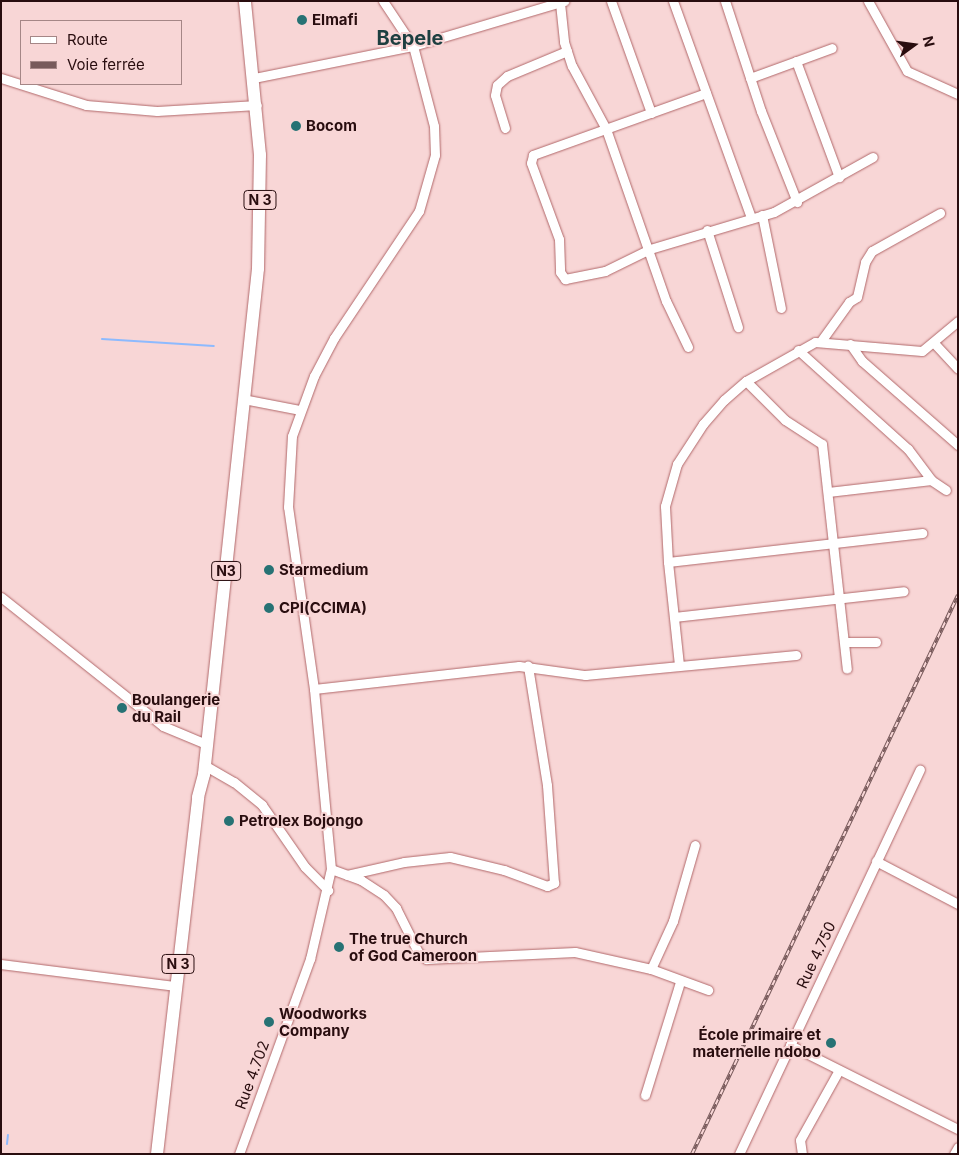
<!DOCTYPE html>
<html>
<head>
<meta charset="utf-8">
<style>
  body { margin:0 }
  #map { position:relative; width:959px; height:1155px; overflow:hidden; background:#f8d6d6; font-family:Inter,sans-serif }
  div>[style] { position:absolute }
  .stream>* { height:2px; margin:-1px; padding:0 1px; transform-origin:1px; border-radius:1px; background:#8dbafe }
  .roads { filter:drop-shadow(0 0 1px #b1686a) drop-shadow(0 0 1px #b1686a) }
  .minor>* { height:9px; margin:-4.5px; padding:0 4.5px; transform-origin:4.5px; border-radius:4.5px; background:#fff }
  .highway>* { height:12px; margin:-6px; padding:0 6px; transform-origin:6px; border-radius:6px; background:#fff }
  .rail>* { height:4px; margin-top:-2px; transform-origin:0; background:repeating-linear-gradient(90deg,#f8d6d6 0 5.5px,#785a5b 0 11px); box-sizing:border-box; border-block:1px solid #785a5b }
  .dots>* { width:14px; height:14px; translate:-50% -50%; box-sizing:border-box; border:2px solid #f8d6d6; border-radius:50% }
  span { translate:-50% -50%; white-space:nowrap; text-align:center; line-height:1.15; -webkit-text-stroke:4px #f8d6d6; paint-order:stroke }
  .shield-label span { padding:1px 4px; background:#f8d6d6; border:1px solid; border-radius:4px; -webkit-text-stroke-width:0 }
  .shield-label { font-size:14px; color:#290d0f; font-weight:700 }
  .poi-label { font-size:15px; color:#290d0f; font-weight:700 }
  .left { translate:0 -50%; text-align:left }
  .right { translate:-100% -50%; text-align:right }
  .street-label { font-size:15px; color:#290d0f }
  .district-label { font-size:20px; color:#1d3f40; font-weight:700 }
  .frame { position:absolute; inset:0; border:2px solid #290d0f; pointer-events:none }
  .legend { position:absolute; left:20px; top:20px; width:162px; height:65px; box-sizing:border-box; background:#f8d6d6; border:1px solid #a58686; margin:0; padding:6px 9px; list-style:none; font-size:15px; color:#290d0f }
  .legend li { display:flex; align-items:center; gap:10px; height:25px }
  .legend b { width:25px; border:1px solid #a58686 }
  .north { position:absolute; left:889px; top:20px; width:50px; height:50px; -webkit-text-stroke:4px #f8d6d6; paint-order:stroke; rotate:76deg; font-size:14px; font-weight:700; line-height:20px; text-align:center; color:#290d0f }
  .north::after { content:''; display:block; margin:auto; width:18px; height:22px; background:#290d0f; clip-path:polygon(50% 0,100% 100%,50% 72%,0 100%) }
</style>
</head>
<body>
<div id="map">
  <div class="stream">
    <i style="left:102px;top:339px;width:112px;rotate:3.6deg"></i>
    <i style="left:7px;top:1144px;width:9px;rotate:-84deg"></i>
  </div>
  <div class="roads">
    <div class="minor">
      <i style="left:611px;top:1px;width:119px;rotate:70.3deg"></i>
      <i style="left:673px;top:1px;width:231px;rotate:70.2deg"></i>
      <i style="left:725px;top:1px;width:116px;rotate:71.9deg"></i>
      <i style="left:761px;top:111px;width:98px;rotate:68.4deg"></i>
      <i style="left:868px;top:1px;width:80px;rotate:60.9deg"></i>
      <i style="left:907px;top:71px;width:56px;rotate:24.3deg"></i>
      <i style="left:560px;top:3px;width:39px;rotate:84deg"></i>
      <i style="left:564px;top:42px;width:25px;rotate:72deg"></i>
      <i style="left:572px;top:66px;width:72px;rotate:61.6deg"></i>
      <i style="left:606px;top:129px;width:182px;rotate:70.8deg"></i>
      <i style="left:666px;top:301px;width:51px;rotate:64.4deg"></i>
      <i style="left:796px;top:61px;width:124px;rotate:69.7deg"></i>
      <i style="left:1px;top:78px;width:89px;rotate:17.6deg"></i>
      <i style="left:86px;top:105px;width:71px;rotate:4.8deg"></i>
      <i style="left:157px;top:111px;width:100px;rotate:-3.4deg"></i>
      <i style="left:254px;top:78px;width:162px;rotate:-11.4deg"></i>
      <i style="left:413px;top:46px;width:158px;rotate:-16.6deg"></i>
      <i style="left:750px;top:78px;width:87px;rotate:-20.1deg"></i>
      <i style="left:706px;top:93px;width:184px;rotate:160.3deg"></i>
      <i style="left:533px;top:155px;width:8px;rotate:104deg"></i>
      <i style="left:531px;top:163px;width:81px;rotate:69.8deg"></i>
      <i style="left:559px;top:239px;width:33px;rotate:88deg"></i>
      <i style="left:560px;top:272px;width:9px;rotate:54deg"></i>
      <i style="left:565px;top:279px;width:41px;rotate:-11.3deg"></i>
      <i style="left:605px;top:271px;width:50px;rotate:-26.1deg"></i>
      <i style="left:650px;top:249px;width:129px;rotate:-16.6deg"></i>
      <i style="left:774px;top:212px;width:113px;rotate:-29.1deg"></i>
      <i style="left:505px;top:128px;width:34px;rotate:-107deg"></i>
      <i style="left:495px;top:95px;width:10px;rotate:-79deg"></i>
      <i style="left:497px;top:85px;width:13px;rotate:-42deg"></i>
      <i style="left:507px;top:76px;width:65px;rotate:-22.6deg"></i>
      <i style="left:762px;top:215px;width:95px;rotate:78.5deg"></i>
      <i style="left:707px;top:230px;width:102px;rotate:72.3deg"></i>
      <i style="left:821px;top:341px;width:48px;rotate:-54.3deg"></i>
      <i style="left:849px;top:302px;width:9px;rotate:-32deg"></i>
      <i style="left:857px;top:297px;width:36px;rotate:-77deg"></i>
      <i style="left:865px;top:262px;width:13px;rotate:-58deg"></i>
      <i style="left:872px;top:251px;width:78px;rotate:-29.2deg"></i>
      <i style="left:934px;top:343px;width:35px;rotate:47deg"></i>
      <i style="left:850px;top:344px;width:21px;rotate:55deg"></i>
      <i style="left:862px;top:361px;width:128px;rotate:41.2deg"></i>
      <i style="left:798px;top:350px;width:148px;rotate:42deg"></i>
      <i style="left:908px;top:449px;width:39px;rotate:53deg"></i>
      <i style="left:746px;top:381px;width:55px;rotate:45deg"></i>
      <i style="left:785px;top:420px;width:44px;rotate:33deg"></i>
      <i style="left:822px;top:444px;width:226px;rotate:83.7deg"></i>
      <i style="left:243px;top:399px;width:58px;rotate:10.9deg"></i>
      <i style="left:828px;top:492px;width:104px;rotate:-6.6deg"></i>
      <i style="left:931px;top:480px;width:18px;rotate:34deg"></i>
      <i style="left:668px;top:562px;width:256px;rotate:-6.5deg"></i>
      <i style="left:1px;top:597px;width:207px;rotate:38.5deg"></i>
      <i style="left:163px;top:726px;width:47px;rotate:22.7deg"></i>
      <i style="left:674px;top:617px;width:231px;rotate:-6.4deg"></i>
      <i style="left:845px;top:642px;width:31px"></i>
      <i style="left:679px;top:665px;width:104px;rotate:-96.1deg"></i>
      <i style="left:668px;top:562px;width:56px;rotate:-93.1deg"></i>
      <i style="left:665px;top:506px;width:44px;rotate:-74.1deg"></i>
      <i style="left:677px;top:464px;width:48px;rotate:-57deg"></i>
      <i style="left:703px;top:424px;width:32px;rotate:-49deg"></i>
      <i style="left:724px;top:400px;width:29px;rotate:-41deg"></i>
      <i style="left:746px;top:381px;width:79px;rotate:-29.5deg"></i>
      <i style="left:815px;top:342px;width:107px;rotate:4.8deg"></i>
      <i style="left:922px;top:351px;width:47px;rotate:-39.8deg"></i>
      <i style="left:314px;top:689px;width:206px;rotate:-6.4deg"></i>
      <i style="left:519px;top:666px;width:67px;rotate:7.8deg"></i>
      <i style="left:585px;top:675px;width:212px;rotate:-5.4deg"></i>
      <i style="left:204px;top:765px;width:34px;rotate:30deg"></i>
      <i style="left:234px;top:782px;width:36px;rotate:39deg"></i>
      <i style="left:262px;top:805px;width:75px;rotate:55.3deg"></i>
      <i style="left:305px;top:867px;width:33px;rotate:45deg"></i>
      <i style="left:876px;top:861px;width:93px;rotate:27.7deg"></i>
      <i style="left:331px;top:869px;width:32px;rotate:20deg"></i>
      <i style="left:361px;top:880px;width:27px;rotate:33deg"></i>
      <i style="left:384px;top:895px;width:18px;rotate:47deg"></i>
      <i style="left:396px;top:908px;width:49px;rotate:63.4deg"></i>
      <i style="left:418px;top:952px;width:11px;rotate:41deg"></i>
      <i style="left:426px;top:959px;width:149px;rotate:-2.7deg"></i>
      <i style="left:575px;top:952px;width:78px;rotate:12.6deg"></i>
      <i style="left:651px;top:969px;width:61px;rotate:20.2deg"></i>
      <i style="left:347px;top:875px;width:58px;rotate:-12.8deg"></i>
      <i style="left:404px;top:862px;width:46px;rotate:-6.2deg"></i>
      <i style="left:450px;top:857px;width:56px;rotate:13.5deg"></i>
      <i style="left:504px;top:870px;width:46px;rotate:20.4deg"></i>
      <i style="left:547px;top:886px;width:8px;rotate:-23deg"></i>
      <i style="left:554px;top:883px;width:98px;rotate:-94.1deg"></i>
      <i style="left:547px;top:785px;width:121px;rotate:-99.1deg"></i>
      <i style="left:1px;top:964px;width:176px;rotate:7.2deg"></i>
      <i style="left:651px;top:969px;width:53px;rotate:-65.4deg"></i>
      <i style="left:673px;top:921px;width:79px;rotate:-73.9deg"></i>
      <i style="left:790px;top:1045px;width:188px;rotate:26.6deg"></i>
      <i style="left:645px;top:1095px;width:118px;rotate:-72.8deg"></i>
      <i style="left:239px;top:1154px;width:208px;rotate:-70deg"></i>
      <i style="left:310px;top:959px;width:92px;rotate:-76.9deg"></i>
      <i style="left:331px;top:869px;width:181px;rotate:-95.4deg"></i>
      <i style="left:314px;top:689px;width:184px;rotate:-98.1deg"></i>
      <i style="left:288px;top:507px;width:71px;rotate:-86.8deg"></i>
      <i style="left:292px;top:436px;width:64px;rotate:-69.9deg"></i>
      <i style="left:314px;top:376px;width:43px;rotate:-62.2deg"></i>
      <i style="left:334px;top:338px;width:153px;rotate:-56.2deg"></i>
      <i style="left:419px;top:211px;width:58px;rotate:-74.1deg"></i>
      <i style="left:435px;top:155px;width:29px;rotate:-92deg"></i>
      <i style="left:434px;top:126px;width:83px;rotate:-104.7deg"></i>
      <i style="left:413px;top:46px;width:54px;rotate:-123.7deg"></i>
      <i style="left:739px;top:1154px;width:425px;rotate:-64.8deg"></i>
      <i style="left:802px;top:1154px;width:14px;rotate:-98deg"></i>
      <i style="left:800px;top:1140px;width:80px;rotate:-60.9deg"></i>
      <i style="left:954px;top:1154px;width:8px;rotate:-60deg"></i>
    </div>
    <div class="highway">
      <i style="left:157px;top:1154px;width:359px;rotate:-83.4deg"></i>
      <i style="left:198px;top:797px;width:24px;rotate:-75deg"></i>
      <i style="left:204px;top:774px;width:508px;rotate:-83.9deg"></i>
      <i style="left:258px;top:269px;width:114px;rotate:-89deg"></i>
      <i style="left:260px;top:155px;width:155px;rotate:-95.6deg"></i>
    </div>
  </div>
  <div class="rail">
    <i style="left:692px;top:1154px;width:619px;rotate:-64.55deg"></i>
  </div>
  <div class="dots">
    <i style="left:302px;top:20px;background:#277274"></i>
    <i style="left:296px;top:126px;background:#277274"></i>
    <i style="left:269px;top:570px;background:#277274"></i>
    <i style="left:269px;top:608px;background:#277274"></i>
    <i style="left:122px;top:708px;background:#277274"></i>
    <i style="left:229px;top:821px;background:#277274"></i>
    <i style="left:339px;top:947px;background:#277274"></i>
    <i style="left:269px;top:1022px;background:#277274"></i>
    <i style="left:831px;top:1043px;background:#277274"></i>
  </div>
  <div class="shield-label">
    <span style="left:260px;top:200px">N 3</span>
    <span style="left:226px;top:571px">N3</span>
    <span style="left:178px;top:964px">N 3</span>
  </div>
  <div class="poi-label">
    <span class="left" style="left:312px;top:20px">Elmafi</span>
    <span class="left" style="left:306px;top:126px">Bocom</span>
    <span class="left" style="left:279px;top:570px">Starmedium</span>
    <span class="left" style="left:279px;top:608px">CPI(CCIMA)</span>
    <span class="left" style="left:132px;top:708px">Boulangerie<br>du Rail</span>
    <span class="left" style="left:239px;top:821px">Petrolex Bojongo</span>
    <span class="left" style="left:349px;top:947px">The true Church<br>of God Cameroon</span>
    <span class="left" style="left:279px;top:1022px">Woodworks<br>Company</span>
    <span class="right" style="left:821px;top:1043px">École primaire et<br>maternelle ndobo</span>
  </div>
  <div class="street-label">
    <span style="left:816px;top:955px;rotate:-65deg">Rue 4.750</span>
    <span style="left:252px;top:1075px;rotate:-70deg">Rue 4.702</span>
  </div>
  <div class="district-label">
    <span style="left:410px;top:38px">Bepele</span>
  </div>
  <div class="frame"></div>
  <ul class="legend">
  <li><b style="height:6px;background:#fff"></b>Route</li>
  <li><b style="height:6px;background:#785a5b"></b>Voie ferrée</li>
  </ul>
  <div class="north">N</div>
</div>
</body>
</html>
